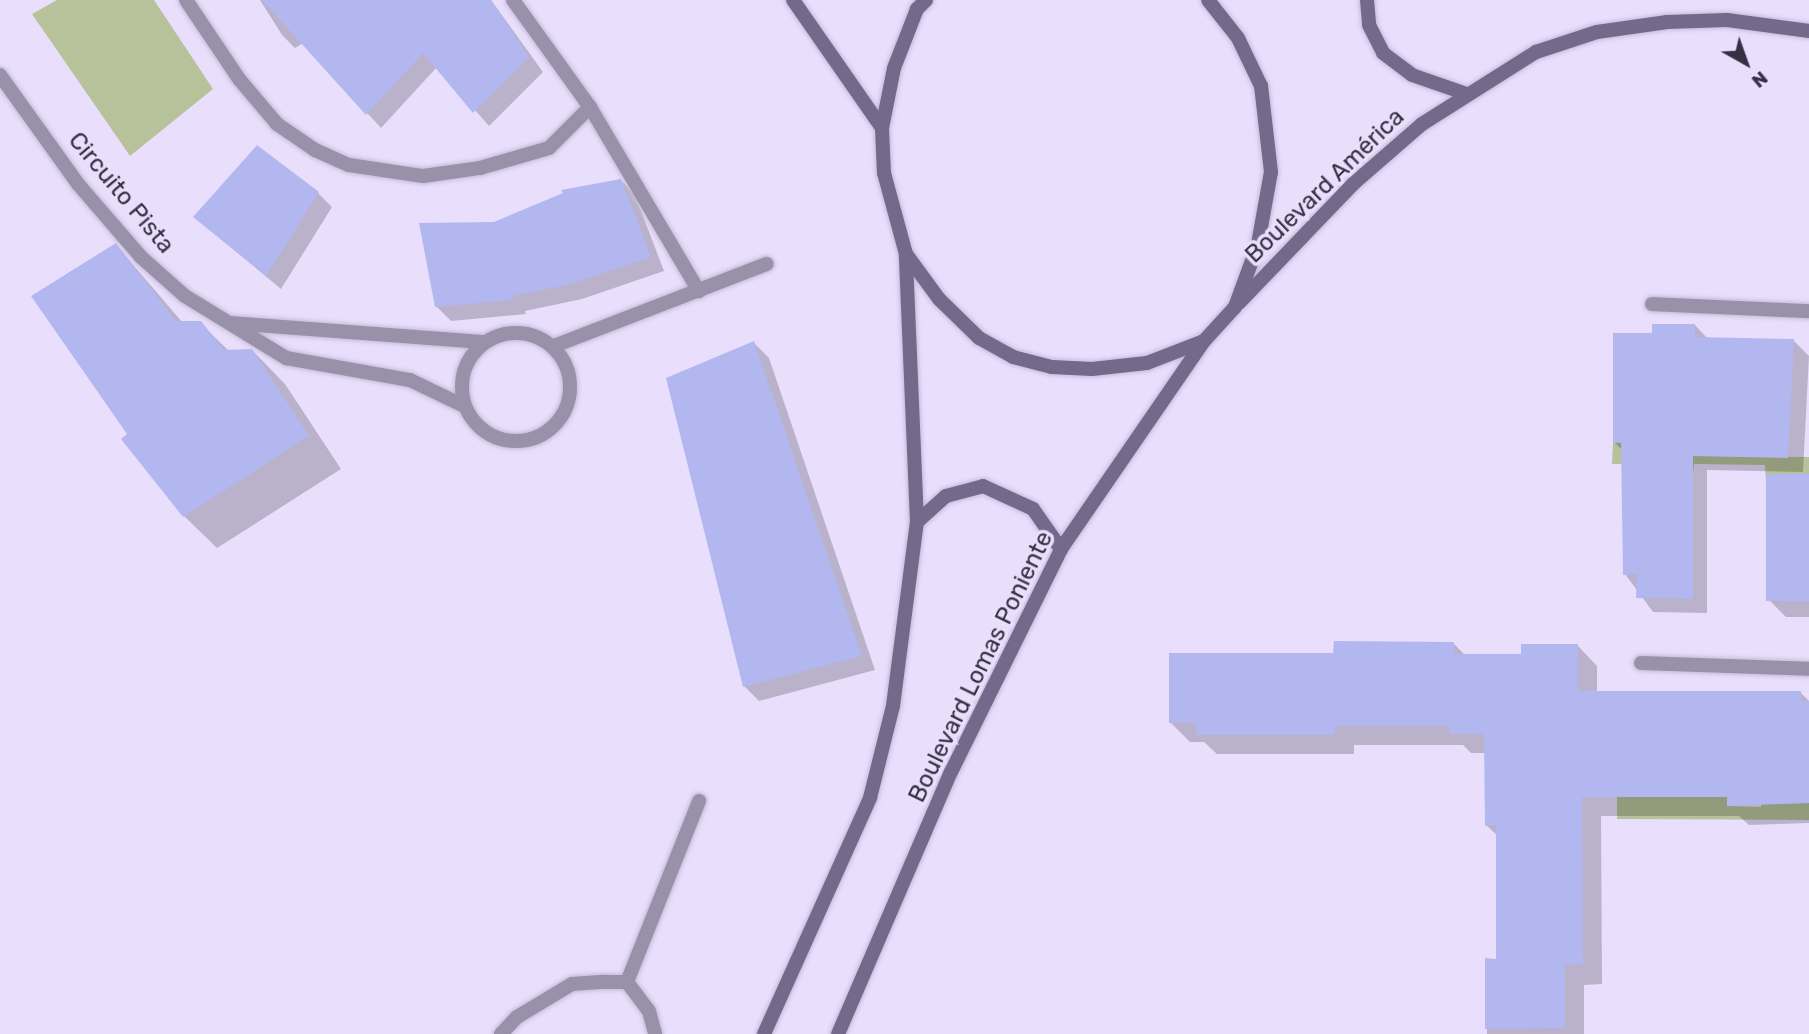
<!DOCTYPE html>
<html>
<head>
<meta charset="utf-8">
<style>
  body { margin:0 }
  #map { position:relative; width:1809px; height:1034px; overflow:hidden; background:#e9dffd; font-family:Rubik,sans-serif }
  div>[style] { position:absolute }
  .green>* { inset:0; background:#b7c29a }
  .shadow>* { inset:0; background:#0003 }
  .building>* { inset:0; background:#b2b7f0; transform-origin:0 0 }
  .roads { filter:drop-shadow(0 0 2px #c5bcd8) drop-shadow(0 0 2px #c5bcd8) }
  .street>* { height:14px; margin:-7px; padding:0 7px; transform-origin:7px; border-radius:7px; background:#9991a9 }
  .street>.ring { margin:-7px; padding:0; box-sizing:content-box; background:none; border:14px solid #9991a9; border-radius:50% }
  .secondary>* { height:14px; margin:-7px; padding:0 7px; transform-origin:7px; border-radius:7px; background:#75688b }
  span { translate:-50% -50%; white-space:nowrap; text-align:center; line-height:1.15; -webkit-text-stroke:7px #e9dffd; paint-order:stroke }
  .street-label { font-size:24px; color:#363043 }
  .north { position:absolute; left:1711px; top:28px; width:70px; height:70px; -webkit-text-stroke:5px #e9dffd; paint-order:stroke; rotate:140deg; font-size:19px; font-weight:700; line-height:28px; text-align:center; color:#363043 }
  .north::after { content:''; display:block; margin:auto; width:24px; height:32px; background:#363043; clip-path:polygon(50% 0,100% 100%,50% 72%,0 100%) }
</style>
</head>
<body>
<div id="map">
  <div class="green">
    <i style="clip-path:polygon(57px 0,154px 0,213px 89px,130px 156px,32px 14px)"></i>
    <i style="clip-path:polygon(1642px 442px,1695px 456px,1809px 457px,1809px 474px,1797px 482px,1766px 482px,1765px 465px,1694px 464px,1693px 474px,1622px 475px,1623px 464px,1612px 464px,1613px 443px)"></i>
    <i style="clip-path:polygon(1762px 779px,1779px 803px,1809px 803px,1809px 820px,1617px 819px,1617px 797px,1727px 797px,1728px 806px,1761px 807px)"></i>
  </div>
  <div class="shadow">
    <i style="clip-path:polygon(260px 0,491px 0,543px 72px,489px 126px,437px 67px,381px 128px,303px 43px,295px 48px,282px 35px,294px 23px,282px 35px)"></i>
    <i style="clip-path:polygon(621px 180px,635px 195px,664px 271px,582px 299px,525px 311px,526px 314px,451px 321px,436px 306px)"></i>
    <i style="clip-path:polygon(318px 193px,332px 207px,281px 289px,195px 217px)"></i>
    <i style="clip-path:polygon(116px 245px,183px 323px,200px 323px,229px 351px,252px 350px,285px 384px,341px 469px,217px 548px,184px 516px,130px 434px)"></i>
    <i style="clip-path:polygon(1695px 325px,1708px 339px,1793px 340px,1809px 356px,1803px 472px,1707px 470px,1707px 613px,1653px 612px,1625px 574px,1623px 451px,1614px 442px,1654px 335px)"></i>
    <i style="clip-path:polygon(754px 343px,769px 358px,875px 670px,759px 701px,745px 687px)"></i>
    <i style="clip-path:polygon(1809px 476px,1809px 617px,1786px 617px,1769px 600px)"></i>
    <i style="clip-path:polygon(1454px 644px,1466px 656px,1523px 656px,1578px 646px,1597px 666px,1597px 693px,1800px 692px,1809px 701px,1809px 823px,1749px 825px,1739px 816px,1601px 816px,1602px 984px,1584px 985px,1584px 1034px,1487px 1034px,1487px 960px,1498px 960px,1498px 836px,1486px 825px,1486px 753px,1471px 753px,1463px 745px,1354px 745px,1354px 754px,1217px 754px,1204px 742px,1190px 742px,1170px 722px,1335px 655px)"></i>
  </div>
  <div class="building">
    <i style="clip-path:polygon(262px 0,491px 0,529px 57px,473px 113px,423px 53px,366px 115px)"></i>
    <i style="clip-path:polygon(257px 145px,319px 192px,266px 276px,193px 217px)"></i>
    <i style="clip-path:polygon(621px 179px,651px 257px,567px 285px,512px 296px,513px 300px,435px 307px,419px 223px,494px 222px,563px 193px,561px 190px)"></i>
    <i style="clip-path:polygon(116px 243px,176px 321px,201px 321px,224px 350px,252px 349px,309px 436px,183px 517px,121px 439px,127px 434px,31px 296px)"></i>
    <i style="clip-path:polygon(1652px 324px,1695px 324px,1695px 337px,1794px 339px,1788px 458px,1693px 456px,1693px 599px,1636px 598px,1637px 574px,1623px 575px,1621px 442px,1613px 443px,1613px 333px,1652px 333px)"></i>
    <i style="clip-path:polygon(754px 341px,862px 656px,743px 687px,666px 378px)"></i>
    <i style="left:1766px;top:474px;width:43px;height:127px"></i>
    <i style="clip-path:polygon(1334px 641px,1454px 642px,1454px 654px,1521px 654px,1521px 644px,1578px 644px,1578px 691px,1801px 691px,1801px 701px,1809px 701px,1809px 803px,1727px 806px,1727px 797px,1582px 797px,1583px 964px,1565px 965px,1565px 1028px,1485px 1029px,1485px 958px,1496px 959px,1496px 825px,1485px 826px,1484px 734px,1449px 734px,1449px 726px,1335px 726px,1335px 735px,1196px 735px,1196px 723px,1169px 723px,1169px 653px,1333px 653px)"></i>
  </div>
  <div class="roads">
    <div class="street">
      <i style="left:186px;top:0;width:95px;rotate:56.1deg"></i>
      <i style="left:239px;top:79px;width:59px;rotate:49.8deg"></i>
      <i style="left:277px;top:124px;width:46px;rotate:34.4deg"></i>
      <i style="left:315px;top:150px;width:37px;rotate:24deg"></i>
      <i style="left:349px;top:165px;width:75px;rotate:8.5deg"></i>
      <i style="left:423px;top:176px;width:58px;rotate:-8deg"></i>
      <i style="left:480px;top:168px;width:72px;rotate:-16.2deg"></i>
      <i style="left:549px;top:148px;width:58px;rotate:-45deg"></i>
      <i style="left:513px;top:0;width:132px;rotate:54.3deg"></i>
      <i style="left:590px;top:107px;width:214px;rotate:59.4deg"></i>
      <i style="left:0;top:75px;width:134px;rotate:54.4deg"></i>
      <i style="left:78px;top:184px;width:96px;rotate:49.2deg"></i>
      <i style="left:141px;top:257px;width:59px;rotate:41.6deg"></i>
      <i style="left:185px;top:296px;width:119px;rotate:31.5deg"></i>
      <i style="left:286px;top:358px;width:126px;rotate:10.1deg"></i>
      <i style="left:410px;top:380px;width:60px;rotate:25.7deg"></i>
      <i style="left:1652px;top:304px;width:157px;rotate:2.6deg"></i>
      <i style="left:230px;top:323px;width:256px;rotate:4.3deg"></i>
      <i class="ring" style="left:462px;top:333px;width:94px;height:94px"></i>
      <i style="left:554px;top:346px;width:228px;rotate:-21.1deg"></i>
      <i style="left:1641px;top:663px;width:168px;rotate:2deg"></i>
      <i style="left:627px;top:982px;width:195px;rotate:-68.3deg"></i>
      <i style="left:501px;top:1034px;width:23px;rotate:-47deg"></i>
      <i style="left:517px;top:1017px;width:64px;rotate:-31deg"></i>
      <i style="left:572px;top:984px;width:32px;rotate:-4deg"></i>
      <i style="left:604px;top:982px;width:23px"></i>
      <i style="left:627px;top:982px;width:36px;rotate:53deg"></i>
      <i style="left:649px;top:1011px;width:24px;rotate:75deg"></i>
    </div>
    <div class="secondary">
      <i style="left:793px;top:0;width:156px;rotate:55.2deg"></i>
      <i style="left:926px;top:0;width:13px;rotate:135deg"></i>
      <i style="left:917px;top:9px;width:63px;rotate:111.3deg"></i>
      <i style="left:894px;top:68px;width:61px;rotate:101.3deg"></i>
      <i style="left:882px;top:128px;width:45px;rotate:87.5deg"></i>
      <i style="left:884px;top:173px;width:84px;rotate:74.8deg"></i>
      <i style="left:906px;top:254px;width:56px;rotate:53.7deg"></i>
      <i style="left:939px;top:299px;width:56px;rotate:44.3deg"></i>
      <i style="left:979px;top:338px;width:39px;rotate:29deg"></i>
      <i style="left:1013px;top:357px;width:40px;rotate:14.4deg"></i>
      <i style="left:1052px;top:367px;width:40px;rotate:2.9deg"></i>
      <i style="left:1092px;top:369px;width:55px;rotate:-6.2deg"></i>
      <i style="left:1147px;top:363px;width:61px;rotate:-21.1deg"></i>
      <i style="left:1204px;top:341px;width:46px;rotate:-47.6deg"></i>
      <i style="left:1235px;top:307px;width:67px;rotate:-69.9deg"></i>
      <i style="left:1258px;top:244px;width:73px;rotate:-79.8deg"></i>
      <i style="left:1271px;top:172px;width:87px;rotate:-96.6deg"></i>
      <i style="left:1261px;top:86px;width:53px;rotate:-115.6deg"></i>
      <i style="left:1238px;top:38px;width:48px;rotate:-128.3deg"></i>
      <i style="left:1367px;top:0;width:25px;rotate:85deg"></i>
      <i style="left:1369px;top:25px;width:31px;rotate:63deg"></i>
      <i style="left:1383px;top:53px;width:36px;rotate:37deg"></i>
      <i style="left:1412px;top:75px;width:55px;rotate:19.1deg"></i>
      <i style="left:1239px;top:303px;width:165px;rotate:-46.2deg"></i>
      <i style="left:1353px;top:184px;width:91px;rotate:-41deg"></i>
      <i style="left:1422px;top:124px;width:135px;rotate:-32.3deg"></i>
      <i style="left:1536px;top:52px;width:64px;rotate:-18.2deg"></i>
      <i style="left:1597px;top:32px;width:71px;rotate:-8.1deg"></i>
      <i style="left:1667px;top:22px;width:60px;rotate:-1.9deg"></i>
      <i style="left:1727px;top:20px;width:83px;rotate:7.6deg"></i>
      <i style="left:917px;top:522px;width:39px;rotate:-42deg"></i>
      <i style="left:946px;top:496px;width:38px;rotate:-15deg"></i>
      <i style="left:983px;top:486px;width:55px;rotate:24.7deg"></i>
      <i style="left:1033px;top:509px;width:49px;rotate:55deg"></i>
      <i style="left:764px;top:1034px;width:259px;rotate:-65.8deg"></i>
      <i style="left:870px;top:798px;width:95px;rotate:-76deg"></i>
      <i style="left:893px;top:706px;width:186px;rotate:-82.6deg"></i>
      <i style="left:917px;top:522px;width:267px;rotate:-92.4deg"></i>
      <i style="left:838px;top:1034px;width:285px;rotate:-66.7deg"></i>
      <i style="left:951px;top:772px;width:249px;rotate:-63.7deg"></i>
      <i style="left:1061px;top:549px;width:252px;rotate:-55.5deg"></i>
    </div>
  </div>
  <div class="street-label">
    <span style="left:1325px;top:186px;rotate:-44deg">Boulevard América</span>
    <span style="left:121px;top:193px;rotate:50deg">Circuito Pista</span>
    <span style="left:981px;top:667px;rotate:-64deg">Boulevard Lomas Poniente</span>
  </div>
  <div class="north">N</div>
</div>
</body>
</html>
